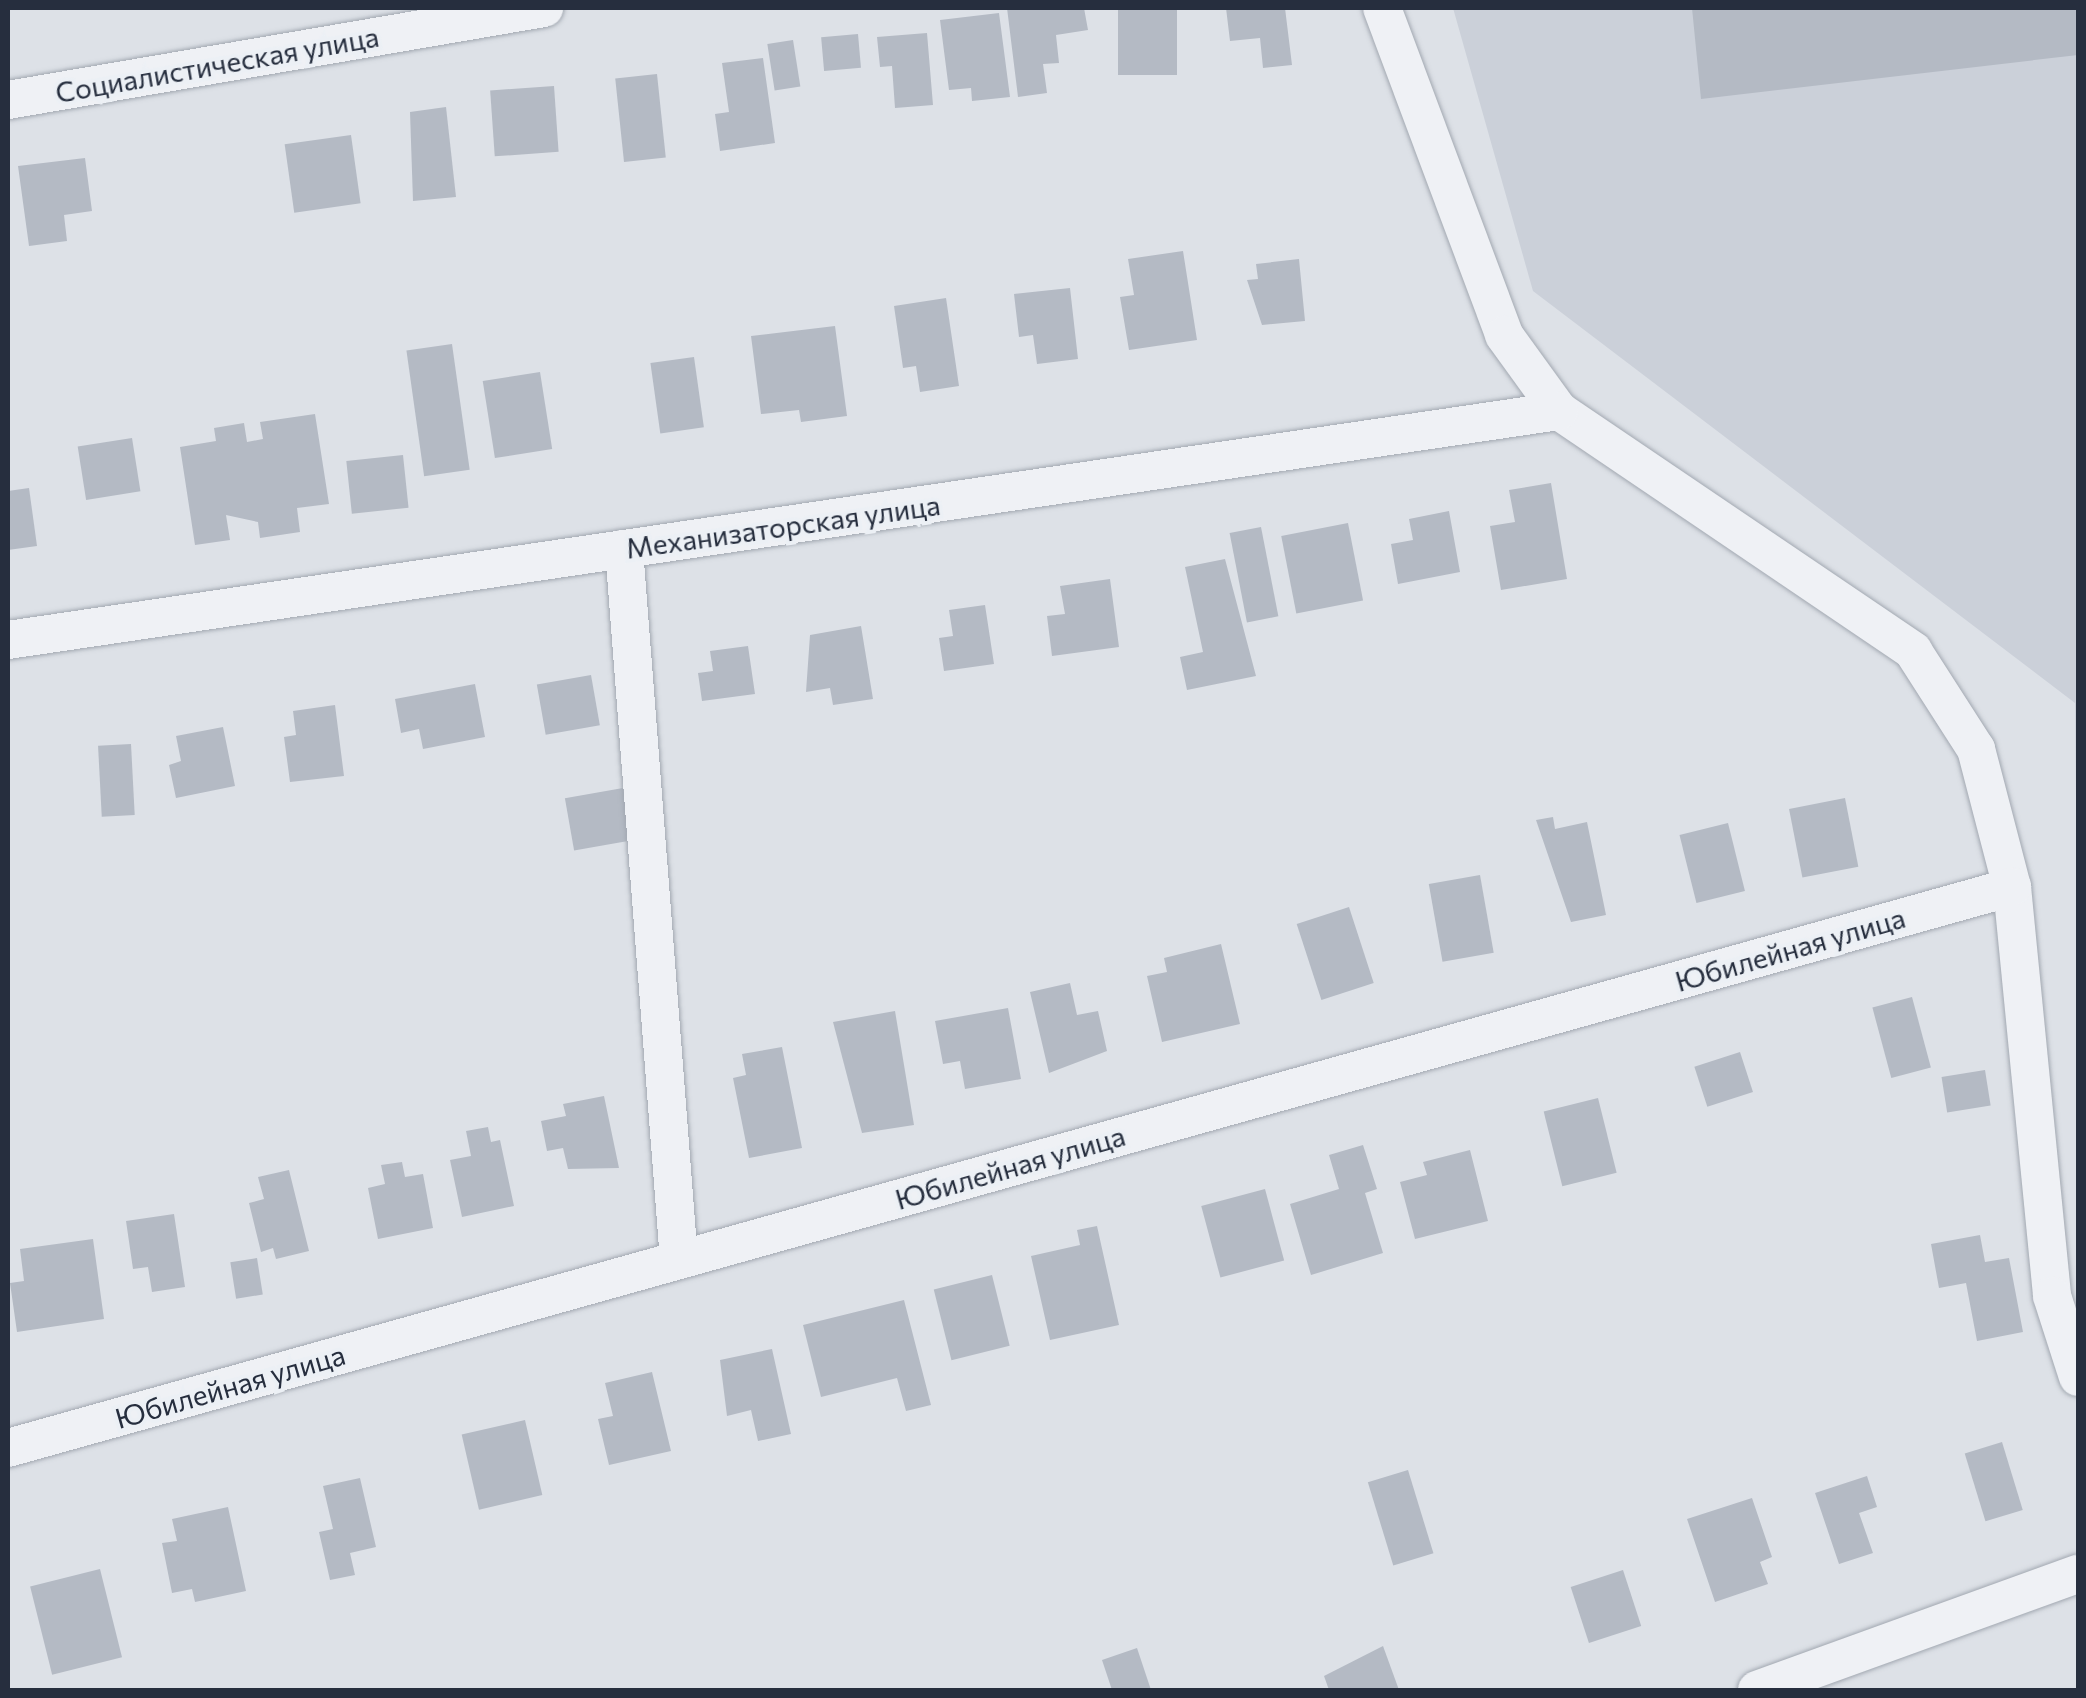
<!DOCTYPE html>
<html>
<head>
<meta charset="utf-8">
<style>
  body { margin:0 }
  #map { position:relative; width:2086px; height:1698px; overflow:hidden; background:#dde1e7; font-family:Commissioner,sans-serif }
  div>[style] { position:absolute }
  .built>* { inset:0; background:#cbd0d9 }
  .building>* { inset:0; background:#b4bac4; transform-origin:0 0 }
  .roads { filter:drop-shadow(0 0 2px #a2a8b1) drop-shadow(0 0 2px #a2a8b1) }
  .street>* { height:38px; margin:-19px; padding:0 19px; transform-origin:19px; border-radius:19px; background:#eff1f5 }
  span { translate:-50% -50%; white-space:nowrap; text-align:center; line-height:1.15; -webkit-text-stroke:8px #ecf0f5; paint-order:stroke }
  .street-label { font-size:28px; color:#262e3e }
  .frame { position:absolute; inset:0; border:10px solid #262e3e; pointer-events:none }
</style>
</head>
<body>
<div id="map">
  <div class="built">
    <i style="clip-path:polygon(1453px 8px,2078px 8px,2078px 992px,2075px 703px,1533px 291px)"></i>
  </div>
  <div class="building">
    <i style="clip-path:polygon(1007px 8px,1084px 8px,1088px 30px,1056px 35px,1059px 63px,1043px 64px,1047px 93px,1018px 97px)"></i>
    <i style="left:1118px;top:8px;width:59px;height:67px"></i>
    <i style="clip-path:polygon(1226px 8px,1285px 8px,1292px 65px,1263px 68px,1260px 38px,1230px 41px)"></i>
    <i style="clip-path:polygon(1692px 8px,2078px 8px,2078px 55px,1701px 99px)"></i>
    <i style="clip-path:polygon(999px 13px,1010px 97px,972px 101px,971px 88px,949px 90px,940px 20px)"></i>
    <i style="clip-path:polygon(927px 33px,933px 105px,895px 108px,892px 66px,880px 67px,877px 37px)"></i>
    <i style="left:858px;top:34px;width:34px;height:37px;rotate:85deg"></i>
    <i style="left:793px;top:40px;width:47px;height:26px;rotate:81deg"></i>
    <i style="clip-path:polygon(763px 58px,775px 143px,720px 151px,715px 114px,729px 112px,722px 63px)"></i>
    <i style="left:657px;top:74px;width:84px;height:42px;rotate:84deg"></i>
    <i style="left:554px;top:86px;width:66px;height:64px;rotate:86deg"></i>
    <i style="clip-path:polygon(446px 107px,456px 197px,413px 201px,410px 112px)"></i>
    <i style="left:351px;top:135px;width:69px;height:67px;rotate:82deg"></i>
    <i style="clip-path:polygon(85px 158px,92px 211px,64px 215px,67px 241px,29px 246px,18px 166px)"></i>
    <i style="clip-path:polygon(1183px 251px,1197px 340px,1129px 350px,1120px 297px,1134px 295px,1128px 259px)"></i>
    <i style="clip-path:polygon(1299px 259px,1305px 321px,1262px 325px,1247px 280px,1258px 279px,1256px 264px)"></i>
    <i style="clip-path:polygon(1070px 288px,1078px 359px,1037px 364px,1033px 335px,1019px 337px,1014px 294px)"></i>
    <i style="clip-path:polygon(946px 298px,959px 386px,920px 392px,916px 366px,903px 368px,894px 306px)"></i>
    <i style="clip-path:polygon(835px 326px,847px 416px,801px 422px,799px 410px,761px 414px,751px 336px)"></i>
    <i style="left:452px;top:344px;width:127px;height:46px;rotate:82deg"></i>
    <i style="left:694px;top:357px;width:71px;height:44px;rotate:82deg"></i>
    <i style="left:540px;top:372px;width:78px;height:58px;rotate:81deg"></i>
    <i style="clip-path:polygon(315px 414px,329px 504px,297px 508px,300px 532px,260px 538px,258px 522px,226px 515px,230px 540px,195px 545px,180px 447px,216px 441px,214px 428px,244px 423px,247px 442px,263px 439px,260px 422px)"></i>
    <i style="left:132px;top:438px;width:54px;height:55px;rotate:81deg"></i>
    <i style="left:403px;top:455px;width:53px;height:57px;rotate:84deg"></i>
    <i style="clip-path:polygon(1551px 483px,1567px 579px,1501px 590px,1490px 526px,1515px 522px,1509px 490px)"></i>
    <i style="clip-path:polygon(29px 488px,37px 546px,8px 550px,8px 491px)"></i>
    <i style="clip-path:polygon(1449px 511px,1460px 572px,1398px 584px,1391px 544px,1413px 540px,1409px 519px)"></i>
    <i style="left:1348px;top:523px;width:79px;height:68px;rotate:79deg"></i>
    <i style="left:1261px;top:527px;width:91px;height:32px;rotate:79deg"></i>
    <i style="clip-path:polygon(1225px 559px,1256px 676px,1187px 690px,1180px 657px,1203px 652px,1185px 567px)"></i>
    <i style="clip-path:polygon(1110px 579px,1119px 647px,1052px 656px,1047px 616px,1065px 614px,1060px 586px)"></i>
    <i style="clip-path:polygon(985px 605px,994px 664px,944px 671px,939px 638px,953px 636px,949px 610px)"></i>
    <i style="clip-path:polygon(861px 626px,873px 699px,833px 705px,830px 688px,806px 692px,810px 635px)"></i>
    <i style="clip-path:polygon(748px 646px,755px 694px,702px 701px,698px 673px,713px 671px,710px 651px)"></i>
    <i style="left:591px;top:675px;width:51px;height:55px;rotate:80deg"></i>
    <i style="clip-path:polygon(475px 684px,485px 737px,423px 749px,419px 729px,401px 733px,395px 699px)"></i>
    <i style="clip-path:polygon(335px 705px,344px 776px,290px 782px,284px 737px,296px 735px,293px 711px)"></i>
    <i style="clip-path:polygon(223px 727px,235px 786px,176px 798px,169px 765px,181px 761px,176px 736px)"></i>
    <i style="left:131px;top:744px;width:71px;height:33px;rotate:87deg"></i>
    <i style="left:623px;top:788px;width:53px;height:59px;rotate:80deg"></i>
    <i style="left:1845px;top:798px;width:70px;height:57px;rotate:79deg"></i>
    <i style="clip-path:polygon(1553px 817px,1555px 829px,1587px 822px,1606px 915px,1571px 922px,1536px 820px)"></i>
    <i style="left:1728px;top:823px;width:70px;height:50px;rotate:76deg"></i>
    <i style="left:1480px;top:875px;width:79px;height:52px;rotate:80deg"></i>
    <i style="left:1349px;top:907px;width:80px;height:55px;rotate:72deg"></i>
    <i style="clip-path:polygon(1221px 944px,1240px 1024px,1162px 1042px,1147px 976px,1167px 972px,1164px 958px)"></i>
    <i style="clip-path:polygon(1070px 983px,1077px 1015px,1098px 1011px,1107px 1051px,1049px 1073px,1030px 992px)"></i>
    <i style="left:1912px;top:997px;width:73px;height:41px;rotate:75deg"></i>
    <i style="clip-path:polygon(1008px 1008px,1021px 1079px,965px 1089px,960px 1061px,943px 1064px,935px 1021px)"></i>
    <i style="clip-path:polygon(895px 1011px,914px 1125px,862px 1133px,833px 1022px)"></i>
    <i style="clip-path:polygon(782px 1047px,802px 1148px,749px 1158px,733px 1078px,746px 1075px,742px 1054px)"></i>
    <i style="left:1740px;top:1052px;width:42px;height:48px;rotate:72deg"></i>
    <i style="left:1985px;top:1070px;width:36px;height:44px;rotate:81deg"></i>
    <i style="clip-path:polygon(604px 1096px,619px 1168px,568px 1169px,563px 1148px,547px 1151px,541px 1121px,566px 1116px,563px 1104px)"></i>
    <i style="left:1598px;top:1098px;width:77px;height:56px;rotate:76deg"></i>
    <i style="clip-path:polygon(488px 1127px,491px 1142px,500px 1140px,514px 1206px,462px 1217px,450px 1160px,471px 1156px,466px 1131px)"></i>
    <i style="clip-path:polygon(1363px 1145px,1377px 1189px,1365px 1193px,1383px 1253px,1311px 1275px,1290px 1204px,1339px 1189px,1329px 1155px)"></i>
    <i style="clip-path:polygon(1470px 1150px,1488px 1221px,1415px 1239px,1400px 1182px,1427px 1175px,1423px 1162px)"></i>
    <i style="clip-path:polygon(402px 1162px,405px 1177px,423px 1174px,433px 1228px,378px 1239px,368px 1188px,385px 1184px,381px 1165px)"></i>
    <i style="clip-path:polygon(289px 1170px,309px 1251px,276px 1259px,273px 1248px,261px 1252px,249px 1203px,264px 1199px,258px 1177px)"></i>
    <i style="left:1265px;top:1189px;width:74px;height:66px;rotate:75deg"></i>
    <i style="clip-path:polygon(174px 1214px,185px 1287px,152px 1292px,148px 1267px,133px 1269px,126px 1221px)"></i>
    <i style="clip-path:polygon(1097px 1226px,1119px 1325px,1050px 1340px,1031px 1256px,1080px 1245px,1077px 1230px)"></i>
    <i style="clip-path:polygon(1980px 1235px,1985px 1262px,2009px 1258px,2023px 1332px,1977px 1341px,1966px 1283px,1939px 1288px,1931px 1244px)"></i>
    <i style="clip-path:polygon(93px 1239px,104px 1319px,17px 1332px,10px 1283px,24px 1281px,20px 1249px)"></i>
    <i style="left:257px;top:1258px;width:37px;height:27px;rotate:81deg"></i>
    <i style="left:992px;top:1275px;width:73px;height:60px;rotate:76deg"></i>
    <i style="clip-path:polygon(904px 1300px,931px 1405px,906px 1411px,897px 1378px,821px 1397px,803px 1325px)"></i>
    <i style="clip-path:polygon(772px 1349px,791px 1434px,758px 1441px,751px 1410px,727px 1416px,720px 1360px)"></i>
    <i style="clip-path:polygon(652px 1372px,671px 1451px,609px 1465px,598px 1419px,613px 1416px,605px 1383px)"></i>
    <i style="left:525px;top:1420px;width:77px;height:65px;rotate:77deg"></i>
    <i style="left:2002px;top:1442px;width:71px;height:39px;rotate:73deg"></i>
    <i style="left:1408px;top:1470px;width:87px;height:42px;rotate:73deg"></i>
    <i style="clip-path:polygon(1867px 1476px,1877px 1507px,1859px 1513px,1873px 1553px,1839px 1564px,1815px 1493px)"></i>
    <i style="clip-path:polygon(360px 1478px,376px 1547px,350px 1553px,355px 1575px,330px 1580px,319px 1532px,333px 1529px,323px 1486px)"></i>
    <i style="clip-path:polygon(1752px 1498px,1772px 1557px,1760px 1562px,1768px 1584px,1715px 1602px,1687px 1519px)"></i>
    <i style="clip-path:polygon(228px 1507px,246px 1591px,195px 1602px,192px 1589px,172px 1593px,162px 1543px,177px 1541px,172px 1519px)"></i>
    <i style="left:100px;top:1569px;width:91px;height:72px;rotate:76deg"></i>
    <i style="left:1623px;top:1570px;width:59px;height:55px;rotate:72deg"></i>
    <i style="clip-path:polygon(1383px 1646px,1399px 1690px,1329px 1690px,1324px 1676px)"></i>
    <i style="clip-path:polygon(1137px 1648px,1151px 1690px,1112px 1690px,1102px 1660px)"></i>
  </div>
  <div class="roads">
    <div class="street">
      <i style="left:1382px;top:8px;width:349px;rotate:69.5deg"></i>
      <i style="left:1504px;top:335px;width:94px;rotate:54.1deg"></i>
      <i style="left:1559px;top:411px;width:428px;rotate:34.1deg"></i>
      <i style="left:1913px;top:651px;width:117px;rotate:57.3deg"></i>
      <i style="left:1976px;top:749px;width:143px;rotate:75.4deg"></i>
      <i style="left:2012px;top:887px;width:411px;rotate:84.4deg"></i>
      <i style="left:2052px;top:1296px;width:85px;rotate:72.2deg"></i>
      <i style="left:8px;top:100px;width:544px;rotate:-9.74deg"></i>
      <i style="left:624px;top:549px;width:713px;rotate:85.58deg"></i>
      <i style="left:8px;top:640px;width:1568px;rotate:-8.4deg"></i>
      <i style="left:8px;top:1448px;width:2081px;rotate:-15.64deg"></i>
      <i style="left:1757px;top:1690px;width:341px;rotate:-19.9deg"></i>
    </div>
  </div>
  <div class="street-label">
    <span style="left:217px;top:64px;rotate:-10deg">Социалистическая улица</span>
    <span style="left:783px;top:526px;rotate:-8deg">Механизаторская улица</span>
    <span style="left:1790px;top:949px;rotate:-16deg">Юбилейная улица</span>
    <span style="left:1010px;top:1167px;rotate:-16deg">Юбилейная улица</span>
    <span style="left:230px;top:1386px;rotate:-16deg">Юбилейная улица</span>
  </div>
  <div class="frame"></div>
</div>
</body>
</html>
